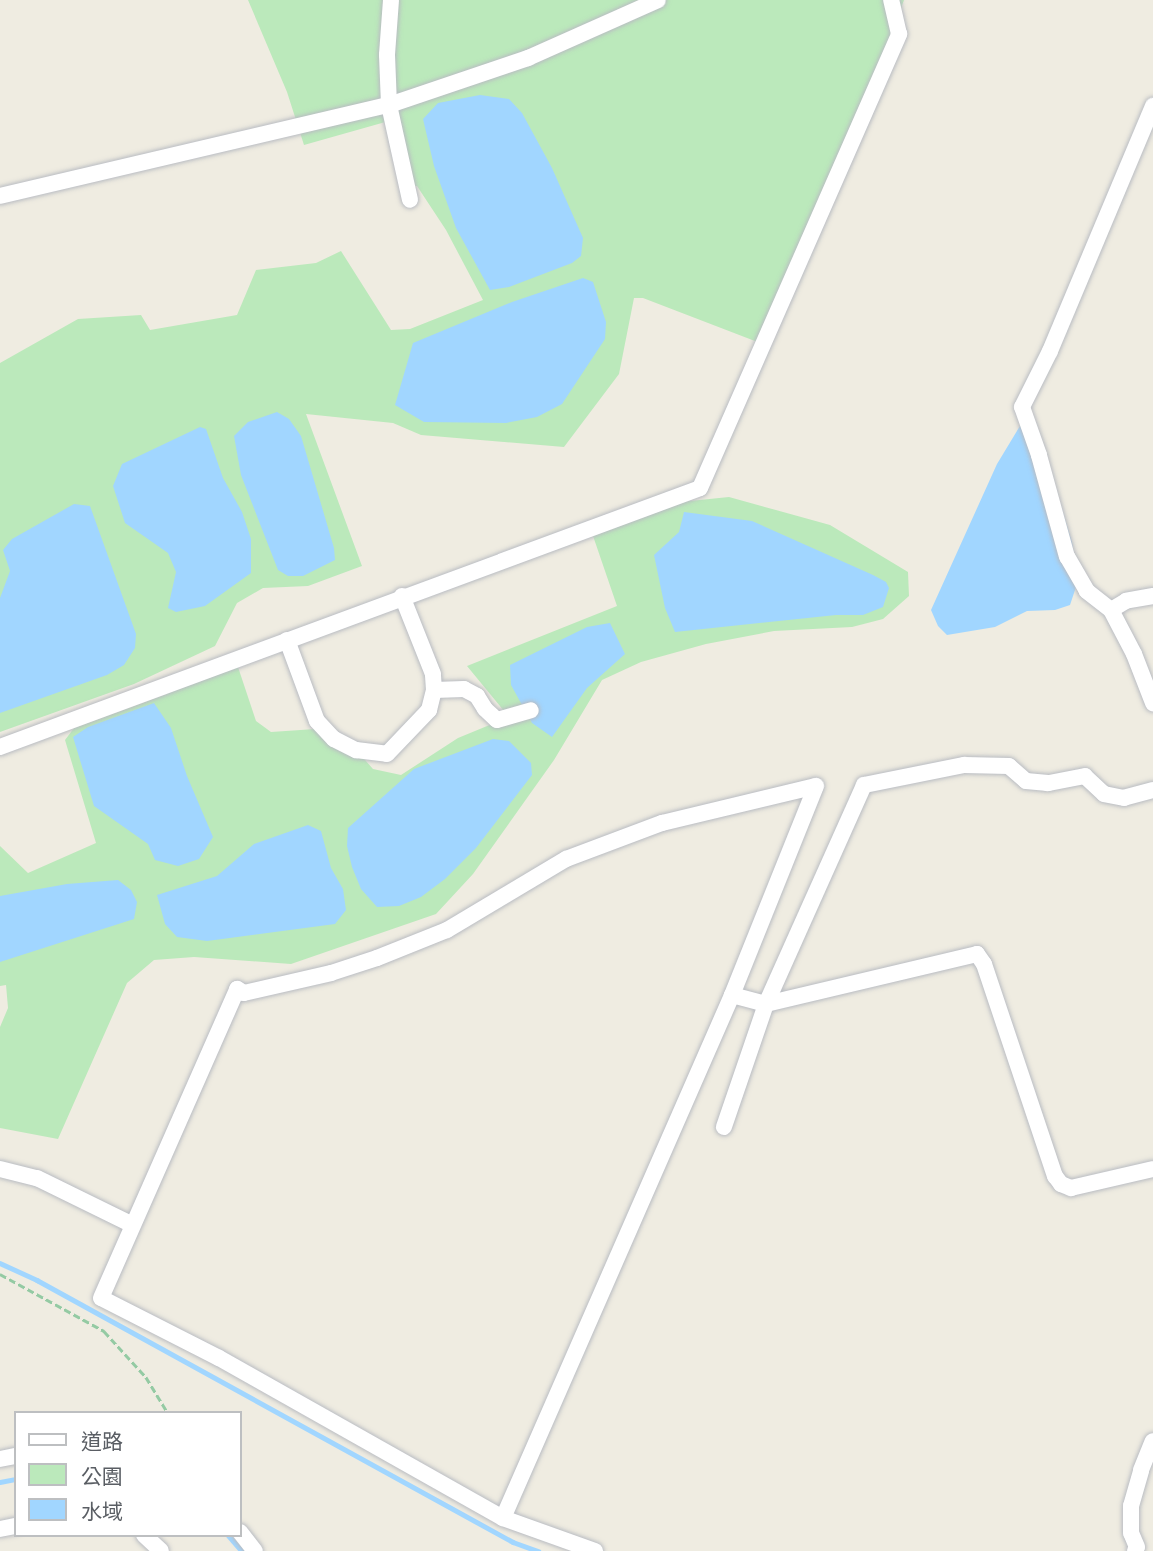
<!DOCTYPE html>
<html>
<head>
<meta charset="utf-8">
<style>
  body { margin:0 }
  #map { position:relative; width:1153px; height:1551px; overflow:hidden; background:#efece1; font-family:"Open Sans","Noto Sans TC",sans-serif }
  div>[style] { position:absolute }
  .green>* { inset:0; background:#bbe9bb }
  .water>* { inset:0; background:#a1d6ff }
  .stream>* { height:4.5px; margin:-2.25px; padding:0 2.25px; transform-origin:2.25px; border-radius:2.25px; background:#a1d6ff }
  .path>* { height:2.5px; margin-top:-1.25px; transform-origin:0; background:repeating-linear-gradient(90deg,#94caa3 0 7px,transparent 0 10.5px) }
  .roads { filter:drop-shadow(0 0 2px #b9bcc2) drop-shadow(0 0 2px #b9bcc2) }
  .minor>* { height:16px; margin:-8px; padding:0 8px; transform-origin:8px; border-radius:8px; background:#fff }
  span { translate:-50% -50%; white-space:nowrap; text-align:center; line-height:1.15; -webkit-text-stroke:5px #fff; paint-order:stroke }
  .legend { position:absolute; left:14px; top:1411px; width:228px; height:126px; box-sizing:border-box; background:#fff; border:2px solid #bdbfc1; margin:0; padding:9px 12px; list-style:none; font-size:21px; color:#5a5e64 }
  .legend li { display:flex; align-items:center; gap:14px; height:35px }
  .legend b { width:35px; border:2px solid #bdbfc1 }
</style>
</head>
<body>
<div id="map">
  <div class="green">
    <i style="clip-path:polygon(248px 0,904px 0,850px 144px,765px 345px,643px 298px,634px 298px,619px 374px,564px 447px,421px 435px,393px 423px,306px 414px,362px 566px,308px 586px,263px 588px,237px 603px,215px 646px,134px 684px,0 732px,0 363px,78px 319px,141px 315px,150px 330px,237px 315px,256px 270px,316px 263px,341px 251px,391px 330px,410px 329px,483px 300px,446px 230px,417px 186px,407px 185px,396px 119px,304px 145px,287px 92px)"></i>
    <i style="clip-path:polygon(729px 497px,830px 525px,908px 572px,909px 596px,883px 619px,852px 627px,774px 631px,706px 644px,641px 662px,602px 680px,554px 760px,473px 874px,436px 914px,291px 964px,194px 957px,154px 960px,127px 983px,58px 1139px,0 1128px,0 1027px,8px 1008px,6px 985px,0 986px,0 846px,28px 873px,96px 843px,65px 740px,74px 728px,167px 694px,165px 681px,235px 658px,256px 721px,271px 732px,330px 728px,351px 744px,373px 769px,401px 775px,458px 738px,509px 717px,467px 666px,617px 606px,592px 533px,680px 502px)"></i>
  </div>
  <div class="water">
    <i style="clip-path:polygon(480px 95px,509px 99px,522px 113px,552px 168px,583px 238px,581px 256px,572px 263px,509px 287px,490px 290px,456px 228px,434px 166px,423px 119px,438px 103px)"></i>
    <i style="clip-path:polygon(583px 278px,593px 282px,606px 322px,605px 339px,562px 404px,537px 417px,506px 423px,424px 422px,395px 405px,413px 343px,512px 302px)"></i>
    <i style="clip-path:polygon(277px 412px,289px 419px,301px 436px,334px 548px,335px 560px,303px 576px,288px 576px,278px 570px,241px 475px,234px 436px,248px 422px)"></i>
    <i style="clip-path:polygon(1023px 421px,1041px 441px,1072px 542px,1078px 581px,1070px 605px,1055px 610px,1027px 611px,995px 627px,947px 635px,938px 626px,931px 610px,997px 464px)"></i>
    <i style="clip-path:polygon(200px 427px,206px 429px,223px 478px,242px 512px,251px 539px,251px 573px,205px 606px,176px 612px,168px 608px,176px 572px,168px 553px,125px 523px,113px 486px,122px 464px)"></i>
    <i style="clip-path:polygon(74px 504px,90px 506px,136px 634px,135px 648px,124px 665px,107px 675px,0 713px,0 598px,10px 571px,3px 550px,12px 539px)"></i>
    <i style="clip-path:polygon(684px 512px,752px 521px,873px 575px,886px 582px,889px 588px,883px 607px,863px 615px,836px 615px,675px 632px,665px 608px,654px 555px,679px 532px)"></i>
    <i style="clip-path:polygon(610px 623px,625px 654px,587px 688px,552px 737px,532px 723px,511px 685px,510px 665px,587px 627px)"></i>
    <i style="clip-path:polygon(154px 703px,171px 728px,187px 776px,213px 837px,199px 859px,178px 866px,155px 860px,148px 844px,94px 806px,73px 737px,88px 727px)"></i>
    <i style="clip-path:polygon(493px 739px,509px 741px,531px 763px,532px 775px,476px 848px,445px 879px,421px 897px,399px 906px,377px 907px,361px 889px,352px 867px,347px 846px,348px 828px,414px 769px)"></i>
    <i style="clip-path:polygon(308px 825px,321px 831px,331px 868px,343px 889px,346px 910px,335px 924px,207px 941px,177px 937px,165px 924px,157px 895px,217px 876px,254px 844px)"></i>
    <i style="clip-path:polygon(118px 880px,131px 890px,137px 902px,134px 919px,0 962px,0 896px,67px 884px)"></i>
  </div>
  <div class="stream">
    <i style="left:0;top:1263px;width:41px;rotate:24.7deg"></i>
    <i style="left:37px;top:1280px;width:543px;rotate:28.83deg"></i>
    <i style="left:513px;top:1542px;width:27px;rotate:20deg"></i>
    <i style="left:0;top:1482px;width:16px;rotate:-11deg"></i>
    <i style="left:228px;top:1535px;width:21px;rotate:49deg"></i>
  </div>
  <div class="path">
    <i style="left:0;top:1274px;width:119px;rotate:28.7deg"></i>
    <i style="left:104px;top:1331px;width:62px;rotate:47.6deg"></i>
    <i style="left:146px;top:1377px;width:42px;rotate:58.6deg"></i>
  </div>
  <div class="roads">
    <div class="minor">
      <i style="left:391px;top:0;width:55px;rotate:94.2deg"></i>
      <i style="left:387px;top:55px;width:50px;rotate:87.7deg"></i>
      <i style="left:389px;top:105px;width:97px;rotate:77.5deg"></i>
      <i style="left:0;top:196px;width:400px;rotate:-13.2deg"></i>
      <i style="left:389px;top:105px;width:147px;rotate:-18.7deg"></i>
      <i style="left:528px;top:58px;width:142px;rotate:-24deg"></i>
      <i style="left:1153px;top:596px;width:27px;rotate:170deg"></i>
      <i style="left:1126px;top:601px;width:17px;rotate:149deg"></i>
      <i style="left:1111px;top:610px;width:50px;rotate:62.4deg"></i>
      <i style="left:1134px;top:654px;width:53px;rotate:68.8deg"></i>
      <i style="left:1111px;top:610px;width:31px;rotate:-142deg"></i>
      <i style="left:1087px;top:591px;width:39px;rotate:-120deg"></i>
      <i style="left:1067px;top:557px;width:106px;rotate:-105.4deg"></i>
      <i style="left:1039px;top:455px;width:51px;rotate:-109.5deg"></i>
      <i style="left:1022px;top:407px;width:63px;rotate:-63.4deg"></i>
      <i style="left:1050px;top:351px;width:266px;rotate:-67.2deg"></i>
      <i style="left:287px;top:640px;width:86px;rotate:69.7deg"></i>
      <i style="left:317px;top:721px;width:25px;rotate:47deg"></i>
      <i style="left:334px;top:739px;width:25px;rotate:27deg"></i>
      <i style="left:356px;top:750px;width:31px;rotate:7deg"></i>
      <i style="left:387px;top:754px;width:61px;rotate:-46.3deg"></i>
      <i style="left:429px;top:710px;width:21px;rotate:-76deg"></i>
      <i style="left:434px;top:690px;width:16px;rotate:-94deg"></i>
      <i style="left:433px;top:674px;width:84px;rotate:-111.7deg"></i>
      <i style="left:434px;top:690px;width:30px;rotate:-2deg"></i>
      <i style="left:464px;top:689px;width:15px;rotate:28deg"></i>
      <i style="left:477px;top:696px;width:15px;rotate:58deg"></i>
      <i style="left:485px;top:709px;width:16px;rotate:43deg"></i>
      <i style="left:497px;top:720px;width:35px;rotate:-16deg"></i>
      <i style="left:0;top:747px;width:746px;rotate:-20.3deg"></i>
      <i style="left:700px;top:488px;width:496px;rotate:-66.3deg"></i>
      <i style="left:899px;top:34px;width:35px;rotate:-103deg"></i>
      <i style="left:1153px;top:790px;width:30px;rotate:165deg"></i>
      <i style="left:1124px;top:798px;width:20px;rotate:-169deg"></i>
      <i style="left:1104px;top:794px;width:26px;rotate:-137deg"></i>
      <i style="left:1085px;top:776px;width:38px;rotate:169deg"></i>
      <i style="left:1048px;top:783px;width:22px;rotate:-175deg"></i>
      <i style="left:1026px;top:781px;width:23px;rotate:-139deg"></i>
      <i style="left:1009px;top:766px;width:45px;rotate:-178.7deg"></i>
      <i style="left:964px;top:765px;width:102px;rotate:168.7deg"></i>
      <i style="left:864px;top:785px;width:240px;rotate:114.1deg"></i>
      <i style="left:766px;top:1004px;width:217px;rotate:-13.3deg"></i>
      <i style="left:977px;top:954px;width:12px;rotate:55deg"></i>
      <i style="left:984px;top:964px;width:224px;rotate:71.5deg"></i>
      <i style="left:1055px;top:1176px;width:10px;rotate:53deg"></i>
      <i style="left:1061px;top:1184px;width:11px;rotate:22deg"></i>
      <i style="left:1071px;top:1188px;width:84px;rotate:-13deg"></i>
      <i style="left:0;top:1169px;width:38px;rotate:14deg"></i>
      <i style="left:37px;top:1178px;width:105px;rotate:26.1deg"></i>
      <i style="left:0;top:1459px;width:16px;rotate:-11deg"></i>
      <i style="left:503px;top:1518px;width:571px;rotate:-66.35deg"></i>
      <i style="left:732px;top:995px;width:35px;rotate:15deg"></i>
      <i style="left:766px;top:1004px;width:130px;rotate:108.9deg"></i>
      <i style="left:0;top:1529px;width:16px;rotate:-11deg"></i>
      <i style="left:240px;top:1532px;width:24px;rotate:52deg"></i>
      <i style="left:144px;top:1535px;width:23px;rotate:43deg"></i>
      <i style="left:595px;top:1551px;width:98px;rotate:-160.3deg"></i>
      <i style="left:503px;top:1518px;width:326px;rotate:-150.6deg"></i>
      <i style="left:219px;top:1358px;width:132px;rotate:-153deg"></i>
      <i style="left:101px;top:1298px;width:338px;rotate:-66.2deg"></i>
      <i style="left:237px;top:989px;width:8px;rotate:30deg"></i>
      <i style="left:244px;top:993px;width:89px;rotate:-12.9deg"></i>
      <i style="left:331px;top:973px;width:48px;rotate:-18.1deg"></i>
      <i style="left:377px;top:958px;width:75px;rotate:-21.8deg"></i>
      <i style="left:447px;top:930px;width:139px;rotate:-30.8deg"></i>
      <i style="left:566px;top:859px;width:103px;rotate:-20.6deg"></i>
      <i style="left:662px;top:823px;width:158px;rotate:-13.5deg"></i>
      <i style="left:816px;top:786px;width:225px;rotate:111.9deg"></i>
      <i style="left:1135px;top:1551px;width:4px;rotate:-63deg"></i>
      <i style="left:1137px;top:1547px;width:15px;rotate:-113deg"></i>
      <i style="left:1131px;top:1533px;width:27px;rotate:-90deg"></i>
      <i style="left:1131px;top:1506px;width:37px;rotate:-74deg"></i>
      <i style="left:1141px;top:1470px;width:31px;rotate:-68deg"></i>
    </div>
  </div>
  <ul class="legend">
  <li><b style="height:9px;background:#fff"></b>道路</li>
  <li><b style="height:19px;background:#bbe9bb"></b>公園</li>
  <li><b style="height:19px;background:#a1d6ff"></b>水域</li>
  </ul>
</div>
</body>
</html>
